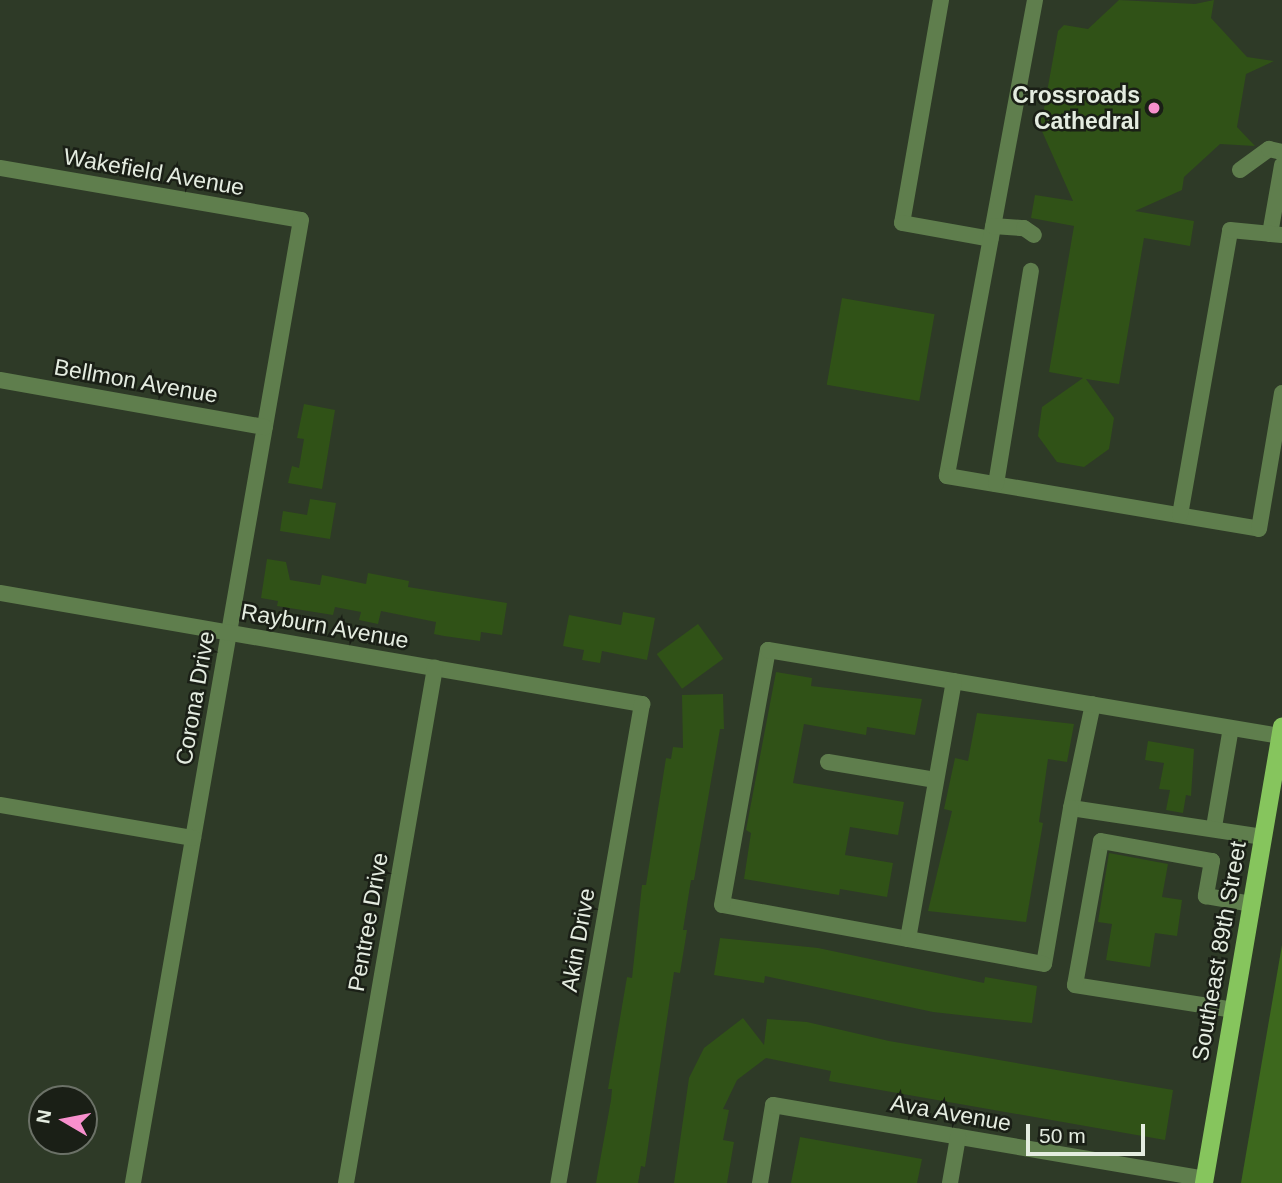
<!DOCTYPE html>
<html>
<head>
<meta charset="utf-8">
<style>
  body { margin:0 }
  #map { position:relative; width:1282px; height:1183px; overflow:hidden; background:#2e3a27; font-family:Helvetica,sans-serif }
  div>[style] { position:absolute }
  .green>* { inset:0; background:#3d681d }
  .building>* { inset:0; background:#305217; transform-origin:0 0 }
  .minor>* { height:16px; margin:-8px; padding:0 8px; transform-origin:8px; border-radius:8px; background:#5f7e4d }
  .major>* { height:18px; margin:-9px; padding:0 9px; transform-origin:9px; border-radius:9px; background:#86c55d }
  .dots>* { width:19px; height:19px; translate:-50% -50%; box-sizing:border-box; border:4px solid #1a1f16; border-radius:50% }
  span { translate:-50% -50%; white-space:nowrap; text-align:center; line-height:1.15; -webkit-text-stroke:5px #1a1f16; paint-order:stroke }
  .poi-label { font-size:23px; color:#e4ece0; font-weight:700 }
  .right { translate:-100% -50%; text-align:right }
  .street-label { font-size:23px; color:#e4ece0 }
  .north { position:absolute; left:28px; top:1085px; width:70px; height:70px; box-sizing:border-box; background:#1a1f16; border:2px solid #6b7167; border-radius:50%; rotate:280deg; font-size:19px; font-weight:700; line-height:28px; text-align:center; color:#e4ece0 }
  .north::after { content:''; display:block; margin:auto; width:24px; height:32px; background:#f790cd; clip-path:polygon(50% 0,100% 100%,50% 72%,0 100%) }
  .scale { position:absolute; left:1026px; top:1124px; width:119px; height:32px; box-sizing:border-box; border:4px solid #e4ece0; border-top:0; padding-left:9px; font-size:21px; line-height:24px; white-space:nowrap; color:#e4ece0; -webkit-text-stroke:5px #1a1f16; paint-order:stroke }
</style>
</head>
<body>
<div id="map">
  <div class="green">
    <i style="clip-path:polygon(1282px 945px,1282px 1183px,1241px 1183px)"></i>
  </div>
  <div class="building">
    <i style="clip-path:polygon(1119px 0,1195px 4px,1214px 0,1211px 18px,1247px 57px,1274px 61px,1246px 74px,1237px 127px,1255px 146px,1220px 144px,1184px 177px,1182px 190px,1135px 211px,1194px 221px,1190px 246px,1144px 238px,1119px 384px,1086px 379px,1114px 418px,1109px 449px,1084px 467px,1057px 462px,1038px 436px,1042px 407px,1083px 378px,1049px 372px,1074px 226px,1031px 218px,1035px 195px,1073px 201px,1037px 120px,1043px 114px,1058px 31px,1064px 25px,1088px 29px)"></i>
    <i style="left:842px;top:298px;width:94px;height:88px;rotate:10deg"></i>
    <i style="clip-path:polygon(304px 404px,335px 410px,322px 489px,288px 483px,292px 466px,299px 468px,304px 439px,297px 438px)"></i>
    <i style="clip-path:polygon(310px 499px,336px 503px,330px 539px,280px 531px,283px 511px,307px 515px)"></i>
    <i style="clip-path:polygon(267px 559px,286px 562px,290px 580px,320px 585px,322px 575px,366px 584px,368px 573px,409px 581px,408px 587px,507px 603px,502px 635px,481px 632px,480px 641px,444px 636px,434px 634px,436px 622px,381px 611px,378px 624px,359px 620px,361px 612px,335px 607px,333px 615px,277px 606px,278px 601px,261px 598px)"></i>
    <i style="clip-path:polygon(623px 612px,655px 618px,647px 660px,602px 651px,600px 663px,582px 660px,584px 650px,563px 646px,569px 615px,621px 625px)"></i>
    <i style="left:698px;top:624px;width:43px;height:51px;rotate:54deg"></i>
    <i style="clip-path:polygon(776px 672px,812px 678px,811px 686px,922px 699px,915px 735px,867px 727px,866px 735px,804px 724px,793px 783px,904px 802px,898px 835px,850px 827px,845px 855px,893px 863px,887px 897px,840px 889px,839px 895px,744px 879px,751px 833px,746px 830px)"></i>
    <i style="clip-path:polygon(723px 694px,724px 729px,720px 729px,694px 880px,691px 880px,683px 930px,687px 930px,680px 973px,674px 972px,645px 1167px,641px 1166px,638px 1183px,596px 1183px,611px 1100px,612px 1089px,608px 1089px,627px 977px,632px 978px,642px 885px,646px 885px,666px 758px,671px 759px,673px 747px,683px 748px,682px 695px)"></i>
    <i style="clip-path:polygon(977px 713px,1074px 724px,1067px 762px,1048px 759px,1039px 822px,1043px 823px,1026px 922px,928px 911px,952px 811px,944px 809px,955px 758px,968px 761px)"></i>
    <i style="clip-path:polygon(1148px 741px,1194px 749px,1191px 796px,1186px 795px,1183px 813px,1166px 810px,1170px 790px,1159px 789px,1164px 763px,1145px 760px)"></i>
    <i style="clip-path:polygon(1109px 853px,1168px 864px,1162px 897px,1182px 900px,1177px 936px,1155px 933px,1150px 967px,1106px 960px,1112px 924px,1098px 922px)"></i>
    <i style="clip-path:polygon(720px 938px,818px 948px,984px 983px,985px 977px,1037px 986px,1032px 1023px,933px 1012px,765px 976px,764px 983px,714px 975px)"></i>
    <i style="clip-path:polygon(743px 1018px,764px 1045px,767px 1019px,807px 1022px,889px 1041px,1173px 1090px,1165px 1140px,829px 1081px,831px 1071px,766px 1058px,737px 1080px,723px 1109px,729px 1110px,723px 1140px,734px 1142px,727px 1183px,674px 1183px,689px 1078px,704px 1048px)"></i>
    <i style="clip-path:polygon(800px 1137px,922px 1159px,917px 1183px,791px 1183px)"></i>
  </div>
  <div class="minor">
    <i style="left:941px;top:0;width:226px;rotate:99.9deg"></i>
    <i style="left:902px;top:223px;width:90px;rotate:10.2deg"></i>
    <i style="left:1035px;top:0;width:484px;rotate:100.5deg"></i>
    <i style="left:947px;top:476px;width:316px;rotate:9.6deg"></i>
    <i style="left:1259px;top:529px;width:138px;rotate:-80.4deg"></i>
    <i style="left:0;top:168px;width:305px;rotate:9.8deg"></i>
    <i style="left:301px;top:220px;width:978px;rotate:99.9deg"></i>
    <i style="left:1240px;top:170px;width:36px;rotate:-36deg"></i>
    <i style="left:1269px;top:149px;width:13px;rotate:13deg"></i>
    <i style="left:993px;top:226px;width:31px;rotate:4deg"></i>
    <i style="left:1024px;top:228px;width:12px;rotate:35deg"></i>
    <i style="left:1270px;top:234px;width:70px;rotate:-80.1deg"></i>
    <i style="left:0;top:380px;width:269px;rotate:10.1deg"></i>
    <i style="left:996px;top:484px;width:216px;rotate:-80.7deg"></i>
    <i style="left:1180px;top:515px;width:289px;rotate:-80deg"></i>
    <i style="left:1230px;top:230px;width:52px;rotate:5.5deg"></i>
    <i style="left:0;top:593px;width:652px;rotate:9.81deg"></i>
    <i style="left:642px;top:704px;width:486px;rotate:99.9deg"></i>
    <i style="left:828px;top:762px;width:109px;rotate:9.5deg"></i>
    <i style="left:0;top:805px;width:196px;rotate:9.7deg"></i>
    <i style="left:1071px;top:808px;width:106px;rotate:-78.1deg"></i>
    <i style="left:1214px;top:827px;width:100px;rotate:-80.3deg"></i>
    <i style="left:1263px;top:837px;width:194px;rotate:-171.4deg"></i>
    <i style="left:1071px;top:808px;width:158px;rotate:99.8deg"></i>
    <i style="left:1044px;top:964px;width:327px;rotate:-169.6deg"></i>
    <i style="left:722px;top:905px;width:259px;rotate:-79.8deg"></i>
    <i style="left:768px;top:650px;width:519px;rotate:9.53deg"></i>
    <i style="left:908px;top:939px;width:262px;rotate:-79.9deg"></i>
    <i style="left:1234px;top:1010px;width:161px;rotate:-171.1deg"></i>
    <i style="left:1075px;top:985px;width:146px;rotate:-79.8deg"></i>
    <i style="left:1101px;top:841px;width:113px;rotate:10.2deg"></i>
    <i style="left:1212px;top:861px;width:36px;rotate:100deg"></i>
    <i style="left:1206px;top:896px;width:47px;rotate:9.9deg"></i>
    <i style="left:346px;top:1183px;width:523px;rotate:-80.2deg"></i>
    <i style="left:760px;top:1183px;width:79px;rotate:-80.5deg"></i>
    <i style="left:773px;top:1105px;width:437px;rotate:9.7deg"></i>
    <i style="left:950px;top:1183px;width:47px;rotate:-80.1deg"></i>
  </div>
  <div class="major">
    <i style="left:1204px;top:1183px;width:463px;rotate:-80.3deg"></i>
  </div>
  <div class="dots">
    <i style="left:1154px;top:108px;background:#f790cd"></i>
  </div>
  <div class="poi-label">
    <span class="right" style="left:1140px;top:108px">Crossroads<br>Cathedral</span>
  </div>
  <div class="street-label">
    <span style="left:154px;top:172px;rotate:10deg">Wakefield Avenue</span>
    <span style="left:136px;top:381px;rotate:10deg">Bellmon Avenue</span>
    <span style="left:325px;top:626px;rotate:10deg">Rayburn Avenue</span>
    <span style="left:195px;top:698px;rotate:-80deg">Corona Drive</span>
    <span style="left:368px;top:922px;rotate:-80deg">Pentree Drive</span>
    <span style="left:578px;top:940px;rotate:-80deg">Akin Drive</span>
    <span style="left:1219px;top:951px;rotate:-80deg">Southeast 89th Street</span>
    <span style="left:951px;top:1113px;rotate:10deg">Ava Avenue</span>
  </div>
  <div class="north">N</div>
  <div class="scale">50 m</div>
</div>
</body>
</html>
